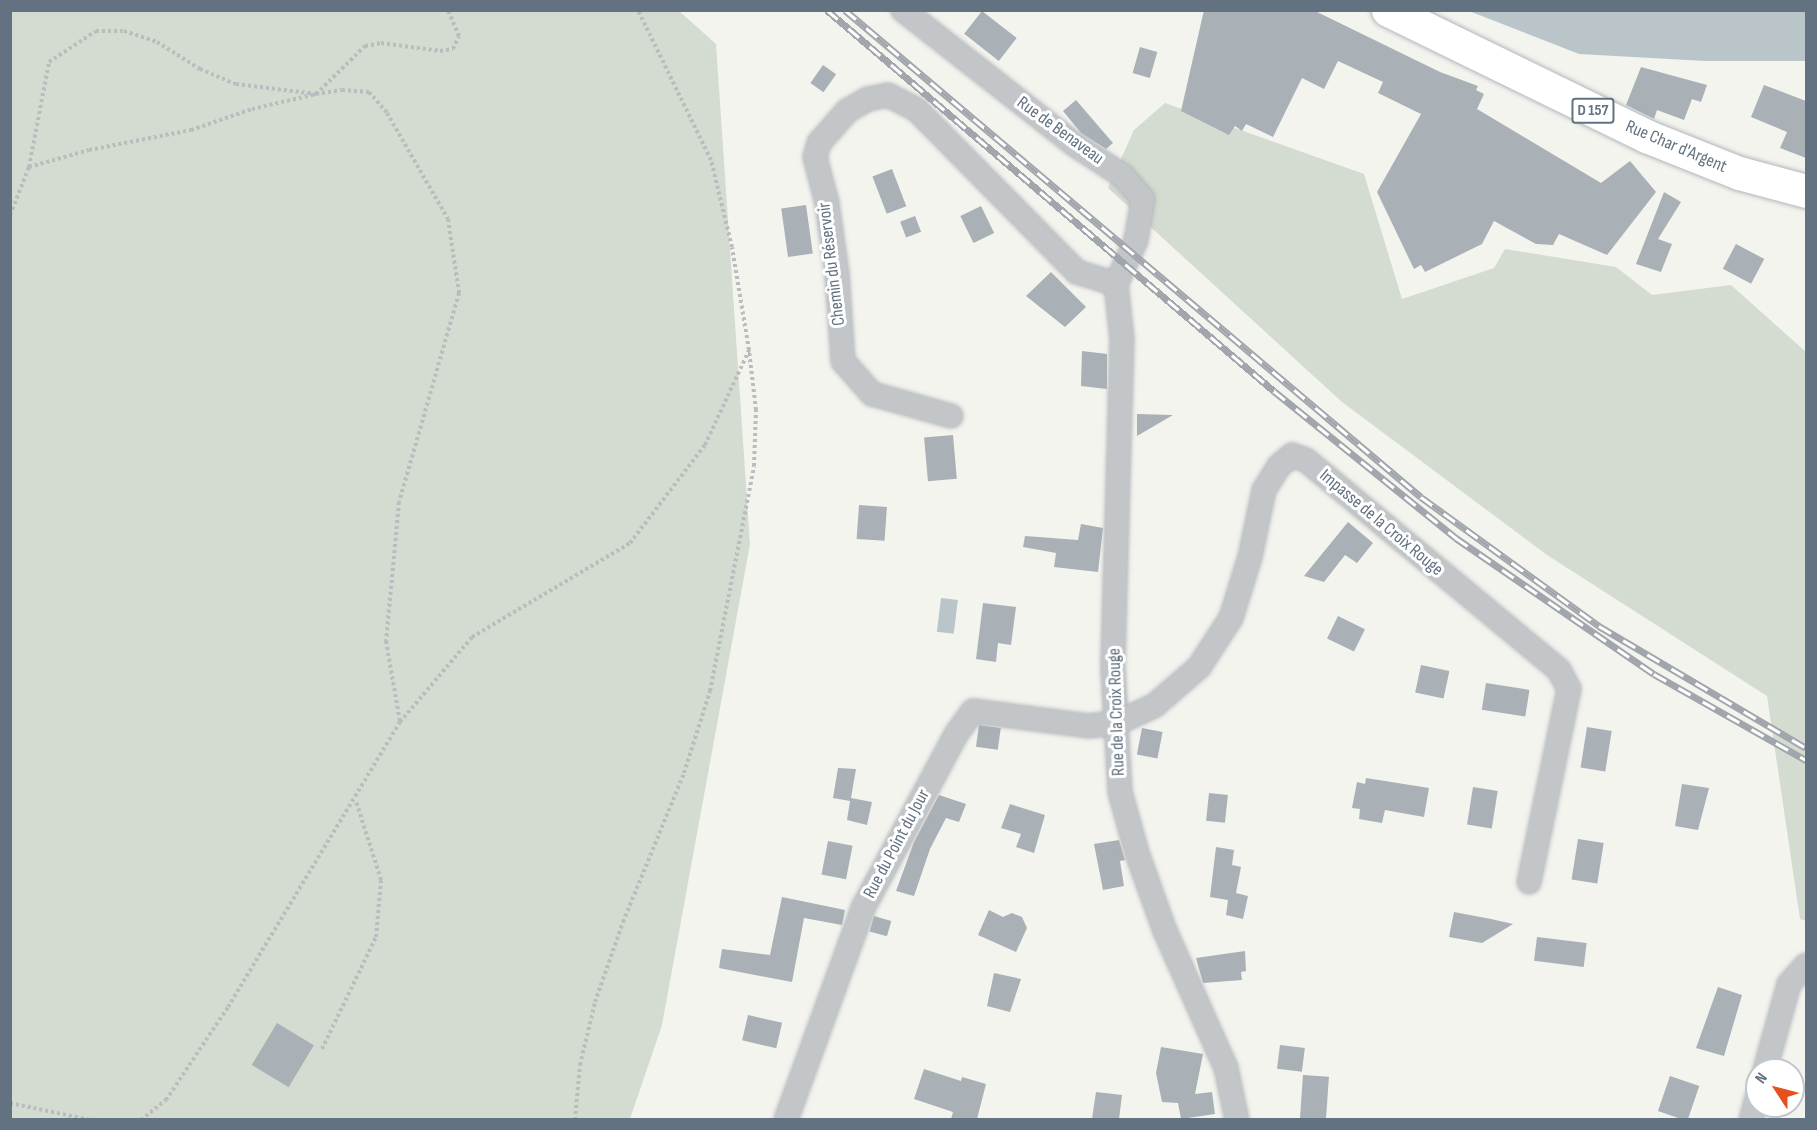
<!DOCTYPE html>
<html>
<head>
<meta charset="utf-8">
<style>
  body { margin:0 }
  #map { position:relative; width:1817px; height:1130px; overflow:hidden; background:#f4f4ef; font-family:"Sofia Sans Condensed",sans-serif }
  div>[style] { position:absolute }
  .green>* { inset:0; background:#d4dbd0 }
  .water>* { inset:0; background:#bac5ca; transform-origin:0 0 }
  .building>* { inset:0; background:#a9b0b6; transform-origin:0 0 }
  .path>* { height:4px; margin-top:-2px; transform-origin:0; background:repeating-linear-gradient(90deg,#babcbe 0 3px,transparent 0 6px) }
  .roads { filter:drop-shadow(0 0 2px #b3b7bb) drop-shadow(0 0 2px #b3b7bb) }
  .minor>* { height:22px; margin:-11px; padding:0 11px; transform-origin:11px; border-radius:11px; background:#c3c6c9 }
  .primary>* { height:33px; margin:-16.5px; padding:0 16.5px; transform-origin:16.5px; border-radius:16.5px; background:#fff }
  .rail>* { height:7px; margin-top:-3.5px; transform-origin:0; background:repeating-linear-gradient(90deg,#fff 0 14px,#a1a6ac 0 28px); box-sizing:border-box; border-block:2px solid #a1a6ac }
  span { translate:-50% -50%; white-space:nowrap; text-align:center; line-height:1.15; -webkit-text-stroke:6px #fff; paint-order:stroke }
  .shield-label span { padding:2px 4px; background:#fff; border:2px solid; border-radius:4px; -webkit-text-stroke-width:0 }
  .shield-label { font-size:16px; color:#627281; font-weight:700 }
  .street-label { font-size:18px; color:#627281 }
  .frame { position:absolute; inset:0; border:12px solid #627281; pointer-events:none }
  .north { position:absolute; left:1745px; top:1058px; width:60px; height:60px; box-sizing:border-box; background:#fff; border:2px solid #c0c7cd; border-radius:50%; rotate:306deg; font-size:16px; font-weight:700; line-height:24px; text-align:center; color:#627281 }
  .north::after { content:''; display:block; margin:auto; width:21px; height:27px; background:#e5511e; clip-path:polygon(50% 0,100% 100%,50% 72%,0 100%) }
</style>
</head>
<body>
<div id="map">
  <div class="green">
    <i style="clip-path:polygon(678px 10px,716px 44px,750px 544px,662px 1025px,630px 1119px,11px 1119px,10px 11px)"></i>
    <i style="clip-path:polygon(1165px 103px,1364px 174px,1402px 299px,1494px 268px,1505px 249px,1616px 267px,1652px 295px,1731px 285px,1806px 352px,1806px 921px,1800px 919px,1767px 696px,1547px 555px,1342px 402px,1108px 188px,1134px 130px)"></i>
  </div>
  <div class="water">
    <i style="clip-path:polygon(1469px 11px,1806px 11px,1806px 61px,1705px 61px,1579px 54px)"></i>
    <i style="left:941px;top:598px;width:17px;height:34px;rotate:7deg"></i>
  </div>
  <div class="building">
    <i style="clip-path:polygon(1204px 10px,1313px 10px,1440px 72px,1478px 86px,1476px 90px,1484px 94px,1477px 109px,1601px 183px,1630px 161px,1656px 192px,1607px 255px,1559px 234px,1553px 245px,1536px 244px,1494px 221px,1482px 244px,1425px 272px,1421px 265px,1414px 269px,1377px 192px,1421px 114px,1378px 93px,1383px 82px,1338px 61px,1324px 89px,1302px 78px,1273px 137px,1246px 124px,1242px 131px,1235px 126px,1229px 135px,1181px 111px)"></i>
    <i style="left:982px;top:11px;width:44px;height:29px;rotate:38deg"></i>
    <i style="left:1140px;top:47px;width:18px;height:27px;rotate:16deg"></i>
    <i style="left:823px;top:65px;width:16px;height:22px;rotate:35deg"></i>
    <i style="clip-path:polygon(1641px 67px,1707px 85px,1701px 102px,1692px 99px,1684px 120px,1657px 110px,1654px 119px,1626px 105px)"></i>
    <i style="clip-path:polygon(1764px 85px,1806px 101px,1806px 158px,1780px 148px,1787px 132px,1751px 117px)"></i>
    <i style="clip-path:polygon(1076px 100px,1113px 143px,1106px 149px,1081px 133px,1063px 111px)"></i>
    <i style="left:892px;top:169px;width:40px;height:21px;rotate:69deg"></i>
    <i style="clip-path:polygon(1664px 192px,1681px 202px,1658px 239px,1672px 244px,1661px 272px,1636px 264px)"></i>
    <i style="left:806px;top:205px;width:49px;height:25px;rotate:82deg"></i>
    <i style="left:981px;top:206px;width:30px;height:23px;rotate:64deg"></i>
    <i style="left:915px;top:216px;width:17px;height:16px;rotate:69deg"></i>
    <i style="left:1736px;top:244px;width:32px;height:28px;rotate:28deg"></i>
    <i style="clip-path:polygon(1051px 272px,1086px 307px,1065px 327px,1026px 296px)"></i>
    <i style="clip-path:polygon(1082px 351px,1107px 354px,1107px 389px,1081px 386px)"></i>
    <i style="clip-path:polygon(1137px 414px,1173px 415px,1137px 436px)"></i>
    <i style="left:953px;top:435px;width:44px;height:29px;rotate:85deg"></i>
    <i style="left:859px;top:505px;width:28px;height:34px;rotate:4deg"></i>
    <i style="clip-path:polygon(1348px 522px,1373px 543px,1357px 563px,1345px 555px,1324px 582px,1304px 576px)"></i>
    <i style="clip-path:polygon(1081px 524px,1103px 528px,1098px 572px,1054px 567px,1056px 553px,1023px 547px,1025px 536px,1078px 540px)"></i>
    <i style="clip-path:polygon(983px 603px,1016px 607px,1011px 645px,998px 643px,996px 662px,976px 659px)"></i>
    <i style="left:1338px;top:616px;width:30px;height:25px;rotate:26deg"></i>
    <i style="left:1421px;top:665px;width:29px;height:28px;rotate:12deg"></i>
    <i style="left:1486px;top:683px;width:44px;height:27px;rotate:9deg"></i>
    <i style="left:979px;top:725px;width:22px;height:22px;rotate:8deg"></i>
    <i style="left:1587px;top:727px;width:25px;height:41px;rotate:9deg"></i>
    <i style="left:1142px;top:728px;width:21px;height:27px;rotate:11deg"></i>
    <i style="clip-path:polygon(838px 768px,856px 769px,851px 798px,872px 802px,867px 825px,847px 820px,850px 801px,833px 798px)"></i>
    <i style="clip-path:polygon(1366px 778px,1429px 788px,1424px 817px,1385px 810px,1382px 823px,1359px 819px,1360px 809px,1352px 808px,1357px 782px,1365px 784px)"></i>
    <i style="clip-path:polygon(1682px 784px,1709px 788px,1698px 830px,1675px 826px)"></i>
    <i style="left:1473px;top:787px;width:25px;height:38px;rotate:9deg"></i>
    <i style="left:1209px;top:793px;width:19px;height:28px;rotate:6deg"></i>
    <i style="clip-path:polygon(939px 795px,966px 804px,959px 822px,946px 818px,930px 849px,914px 896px,896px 891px,914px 842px)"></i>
    <i style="clip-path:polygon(1010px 804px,1045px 815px,1034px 853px,1016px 847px,1021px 834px,1001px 828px)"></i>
    <i style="left:1578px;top:839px;width:26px;height:41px;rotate:9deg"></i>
    <i style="clip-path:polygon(1119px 840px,1125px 860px,1120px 861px,1124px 886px,1103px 890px,1094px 844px)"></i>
    <i style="left:828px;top:841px;width:25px;height:34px;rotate:11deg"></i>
    <i style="clip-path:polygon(1216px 847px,1234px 850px,1232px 865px,1241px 867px,1236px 893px,1248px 896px,1243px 919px,1226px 915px,1228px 900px,1210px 897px)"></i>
    <i style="clip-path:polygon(782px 897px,845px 910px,842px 925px,804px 918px,792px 982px,719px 968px,722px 949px,770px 955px)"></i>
    <i style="clip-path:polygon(989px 910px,1003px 917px,1012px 913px,1022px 917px,1027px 928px,1016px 952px,978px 935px)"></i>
    <i style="clip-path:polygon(1454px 912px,1491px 919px,1513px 924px,1482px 943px,1449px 937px)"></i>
    <i style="left:874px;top:916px;width:18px;height:16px;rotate:16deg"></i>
    <i style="left:1537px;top:937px;width:50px;height:24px;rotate:7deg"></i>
    <i style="clip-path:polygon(1245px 951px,1246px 971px,1241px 972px,1242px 980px,1203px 983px,1196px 958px)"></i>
    <i style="clip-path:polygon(994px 973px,1021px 979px,1010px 1012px,987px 1006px)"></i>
    <i style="clip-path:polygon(1718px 987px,1742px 995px,1724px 1056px,1696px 1048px)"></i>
    <i style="left:748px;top:1015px;width:35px;height:26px;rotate:13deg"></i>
    <i style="left:277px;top:1023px;width:43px;height:49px;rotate:31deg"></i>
    <i style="left:1280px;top:1045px;width:25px;height:24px;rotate:7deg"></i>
    <i style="clip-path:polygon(1161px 1047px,1203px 1054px,1195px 1094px,1212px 1092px,1215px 1114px,1181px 1119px,1178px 1103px,1162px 1102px,1156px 1073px)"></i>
    <i style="clip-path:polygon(924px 1069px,961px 1081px,962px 1077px,986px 1084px,977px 1119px,951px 1119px,953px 1112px,914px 1099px)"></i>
    <i style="left:1303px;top:1075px;width:26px;height:44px;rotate:4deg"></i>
    <i style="left:1670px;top:1076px;width:31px;height:37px;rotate:19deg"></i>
    <i style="clip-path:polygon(1096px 1092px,1122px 1095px,1119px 1119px,1092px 1119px)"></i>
  </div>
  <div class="path">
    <i style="left:29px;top:167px;width:62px;rotate:-15.8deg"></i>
    <i style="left:89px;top:150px;width:104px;rotate:-11.1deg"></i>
    <i style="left:191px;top:130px;width:65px;rotate:-19deg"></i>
    <i style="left:252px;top:109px;width:66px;rotate:-13.2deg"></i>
    <i style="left:316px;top:94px;width:69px;rotate:-44.4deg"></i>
    <i style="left:365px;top:46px;width:16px;rotate:-11deg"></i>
    <i style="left:381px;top:43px;width:60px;rotate:7.7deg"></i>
    <i style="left:440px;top:51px;width:13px;rotate:-9deg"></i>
    <i style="left:453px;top:49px;width:14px;rotate:-65deg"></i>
    <i style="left:459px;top:36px;width:28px;rotate:-113deg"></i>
    <i style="left:10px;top:215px;width:52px;rotate:-68.4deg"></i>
    <i style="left:29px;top:167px;width:107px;rotate:-79.2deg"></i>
    <i style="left:49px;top:62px;width:56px;rotate:-33.4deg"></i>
    <i style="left:96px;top:31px;width:28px"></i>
    <i style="left:124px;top:31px;width:35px;rotate:18deg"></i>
    <i style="left:157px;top:42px;width:51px;rotate:32.1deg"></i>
    <i style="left:200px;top:69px;width:39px;rotate:23deg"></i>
    <i style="left:236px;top:84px;width:81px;rotate:7.1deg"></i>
    <i style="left:316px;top:94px;width:26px;rotate:-9deg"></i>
    <i style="left:342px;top:90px;width:27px;rotate:4deg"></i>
    <i style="left:369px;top:92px;width:28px;rotate:49deg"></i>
    <i style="left:387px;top:113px;width:122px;rotate:60.1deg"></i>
    <i style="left:448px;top:219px;width:75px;rotate:81.5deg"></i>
    <i style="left:459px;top:293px;width:217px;rotate:106deg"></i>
    <i style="left:399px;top:502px;width:140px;rotate:95.3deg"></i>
    <i style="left:386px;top:641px;width:82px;rotate:80.2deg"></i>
    <i style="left:322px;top:1049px;width:124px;rotate:-64.3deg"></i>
    <i style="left:376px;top:937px;width:57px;rotate:-85deg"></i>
    <i style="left:381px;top:880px;width:83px;rotate:-107.6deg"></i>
    <i style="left:10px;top:1103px;width:83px;rotate:11.9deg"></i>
    <i style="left:141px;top:1120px;width:32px;rotate:-39deg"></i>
    <i style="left:166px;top:1100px;width:112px;rotate:-56.3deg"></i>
    <i style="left:228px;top:1007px;width:333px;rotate:-58.9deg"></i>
    <i style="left:400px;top:722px;width:111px;rotate:-49.7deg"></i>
    <i style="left:472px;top:637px;width:184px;rotate:-30.7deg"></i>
    <i style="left:630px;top:543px;width:123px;rotate:-52.6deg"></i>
    <i style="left:705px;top:445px;width:105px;rotate:-65.1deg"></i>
    <i style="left:575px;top:1120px;width:55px;rotate:-84.8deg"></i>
    <i style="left:580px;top:1065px;width:65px;rotate:-76.6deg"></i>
    <i style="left:595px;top:1002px;width:85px;rotate:-70.7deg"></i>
    <i style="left:623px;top:922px;width:161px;rotate:-67.7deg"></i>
    <i style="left:684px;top:773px;width:86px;rotate:-72.4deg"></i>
    <i style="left:710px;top:691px;width:229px;rotate:-78.9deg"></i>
    <i style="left:754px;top:466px;width:56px;rotate:-88deg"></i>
    <i style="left:756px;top:410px;width:60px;rotate:-96.7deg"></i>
    <i style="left:749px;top:350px;width:104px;rotate:-99.4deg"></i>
    <i style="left:732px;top:247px;width:89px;rotate:-103.6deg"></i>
    <i style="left:711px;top:160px;width:167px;rotate:-116deg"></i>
  </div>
  <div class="roads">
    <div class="minor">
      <i style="left:903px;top:10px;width:217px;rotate:38.1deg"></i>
      <i style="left:1074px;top:144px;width:59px;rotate:33.1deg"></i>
      <i style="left:1123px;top:176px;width:30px;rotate:49deg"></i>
      <i style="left:1143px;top:199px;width:42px;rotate:99.7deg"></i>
      <i style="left:1136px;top:240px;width:48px;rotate:114.4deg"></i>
      <i style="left:1116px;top:284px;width:55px;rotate:83.8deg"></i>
      <i style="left:1122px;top:339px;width:331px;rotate:91.6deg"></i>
      <i style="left:1113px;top:670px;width:122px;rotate:86.7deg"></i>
      <i style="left:1120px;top:792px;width:63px;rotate:74.4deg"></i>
      <i style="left:1137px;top:853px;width:83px;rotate:70.3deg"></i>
      <i style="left:1165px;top:931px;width:150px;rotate:66deg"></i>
      <i style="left:1226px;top:1068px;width:53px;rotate:78.1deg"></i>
      <i style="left:951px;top:416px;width:82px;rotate:-164.4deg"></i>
      <i style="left:872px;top:394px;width:44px;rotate:-131.3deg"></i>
      <i style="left:843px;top:361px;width:87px;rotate:-93.9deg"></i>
      <i style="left:837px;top:274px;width:72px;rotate:-98deg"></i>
      <i style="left:827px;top:203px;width:48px;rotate:-104.6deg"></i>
      <i style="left:815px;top:157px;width:15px;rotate:-74deg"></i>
      <i style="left:819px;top:143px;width:43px;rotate:-48.8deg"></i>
      <i style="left:847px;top:111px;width:24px;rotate:-30deg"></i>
      <i style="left:868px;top:99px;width:20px;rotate:-11deg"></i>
      <i style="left:888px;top:95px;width:33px;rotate:27deg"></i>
      <i style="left:917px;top:110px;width:228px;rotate:45.4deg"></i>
      <i style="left:1077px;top:272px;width:41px;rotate:17.1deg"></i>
      <i style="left:1765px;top:1070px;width:89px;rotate:-74.4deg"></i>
      <i style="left:1789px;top:984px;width:25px;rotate:-48deg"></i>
      <i style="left:786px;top:1120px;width:226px;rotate:-70deg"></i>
      <i style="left:863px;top:908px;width:199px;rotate:-61.8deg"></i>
      <i style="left:957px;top:733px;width:27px;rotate:-54deg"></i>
      <i style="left:973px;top:711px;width:116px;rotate:7.4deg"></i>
      <i style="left:1088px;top:726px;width:29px;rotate:-6deg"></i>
      <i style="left:1117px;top:723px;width:41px;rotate:-24.7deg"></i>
      <i style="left:1154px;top:706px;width:60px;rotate:-40.9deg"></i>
      <i style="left:1199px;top:667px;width:59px;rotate:-56.9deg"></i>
      <i style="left:1231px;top:618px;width:64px;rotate:-72.7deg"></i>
      <i style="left:1250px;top:557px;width:68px;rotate:-78.2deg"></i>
      <i style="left:1264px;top:490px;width:28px;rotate:-58deg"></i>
      <i style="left:1279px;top:466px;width:17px;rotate:-40deg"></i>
      <i style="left:1292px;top:455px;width:15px;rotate:20deg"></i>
      <i style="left:1306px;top:460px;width:329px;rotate:39.7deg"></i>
      <i style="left:1559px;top:670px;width:21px;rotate:62deg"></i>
      <i style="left:1569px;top:689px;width:197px;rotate:101.7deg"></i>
      <i style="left:1751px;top:1120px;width:23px;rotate:-75deg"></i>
    </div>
    <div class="primary">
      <i style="left:1388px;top:10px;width:287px;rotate:26deg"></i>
      <i style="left:1646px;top:136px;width:100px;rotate:21.7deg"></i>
      <i style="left:1739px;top:173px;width:69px;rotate:15deg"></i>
    </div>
  </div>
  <div class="rail">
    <i style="left:827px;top:10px;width:587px;rotate:40.44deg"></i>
    <i style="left:1274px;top:391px;width:234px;rotate:38.9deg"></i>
    <i style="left:1456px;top:538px;width:240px;rotate:34.5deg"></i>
    <i style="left:1654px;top:674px;width:175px;rotate:29.5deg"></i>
    <i style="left:845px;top:10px;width:754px;rotate:40.21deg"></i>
    <i style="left:1421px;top:497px;width:220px;rotate:35.9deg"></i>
    <i style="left:1599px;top:626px;width:240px;rotate:30.5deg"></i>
  </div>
  <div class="shield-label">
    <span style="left:1593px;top:111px">D 157</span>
  </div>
  <div class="street-label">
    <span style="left:1060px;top:131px;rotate:36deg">Rue de Benaveau</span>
    <span style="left:1676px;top:147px;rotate:23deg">Rue Char d'Argent</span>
    <span style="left:832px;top:264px;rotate:-97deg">Chemin du Réservoir</span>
    <span style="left:1381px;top:523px;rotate:40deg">Impasse de la Croix Rouge</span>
    <span style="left:1117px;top:712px;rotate:-92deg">Rue de la Croix Rouge</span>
    <span style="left:897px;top:844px;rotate:-62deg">Rue du Point du Jour</span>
  </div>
  <div class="frame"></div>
  <div class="north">N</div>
</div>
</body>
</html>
